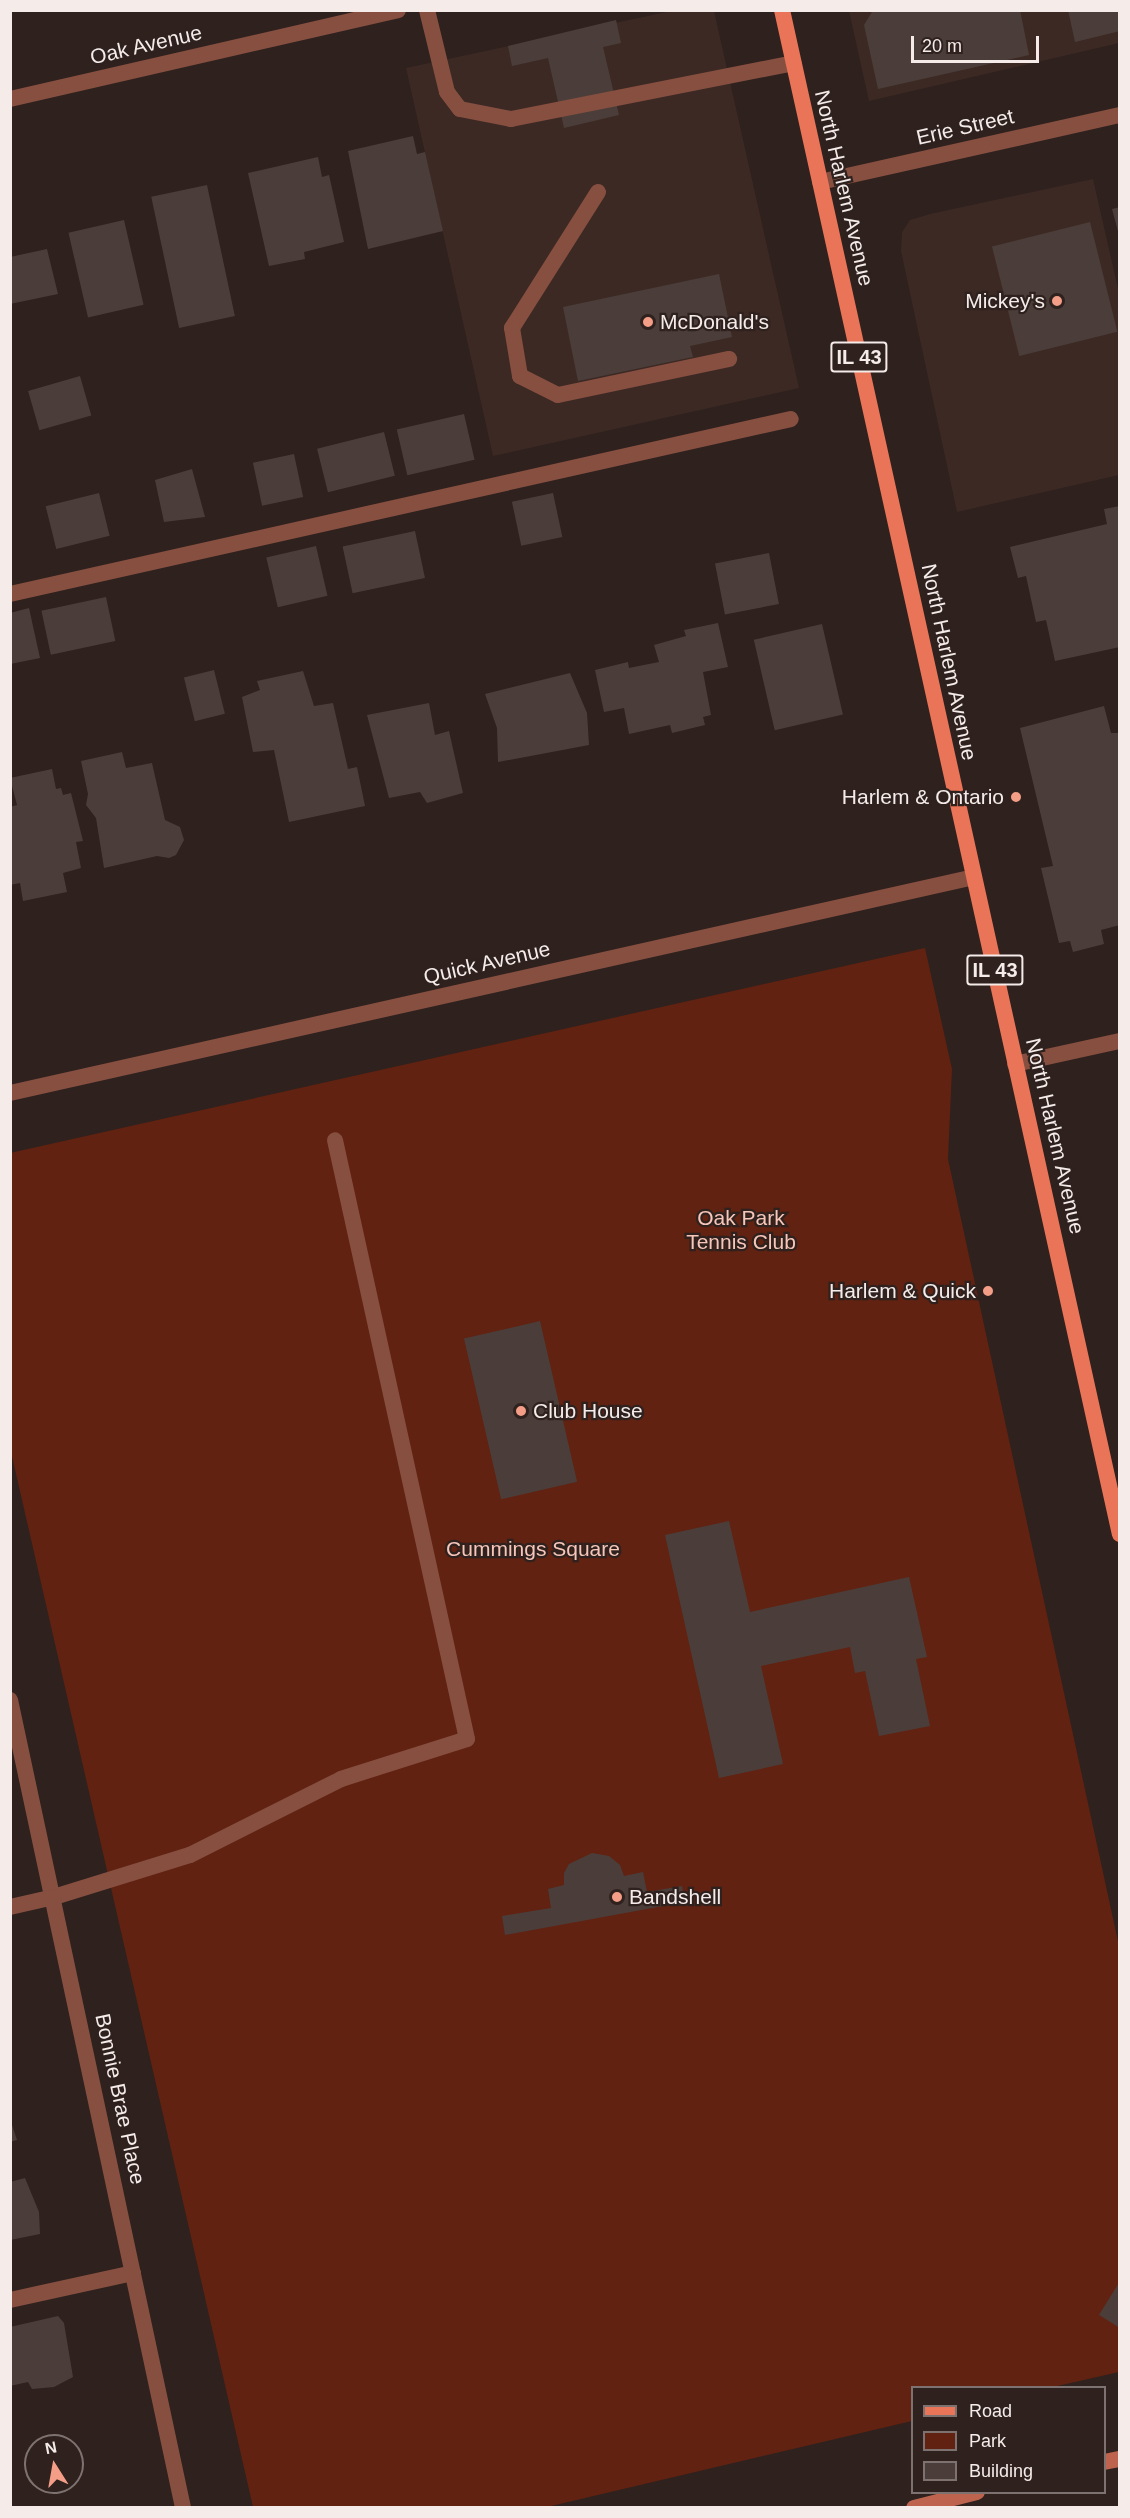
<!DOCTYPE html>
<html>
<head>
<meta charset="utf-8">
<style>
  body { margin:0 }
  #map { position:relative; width:1130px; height:2518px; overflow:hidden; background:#2e211e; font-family:Arial,sans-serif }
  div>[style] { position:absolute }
  .built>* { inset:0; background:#3c2924 }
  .green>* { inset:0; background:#612211 }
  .building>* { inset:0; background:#4b3e3a; transform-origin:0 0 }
  .service>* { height:16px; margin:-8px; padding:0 8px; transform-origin:8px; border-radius:8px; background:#874f40 }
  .minor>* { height:16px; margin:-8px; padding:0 8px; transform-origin:8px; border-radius:8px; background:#874f40 }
  .secondary>* { height:16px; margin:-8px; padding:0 8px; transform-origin:8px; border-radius:8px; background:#be644e }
  .primary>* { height:16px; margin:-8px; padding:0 8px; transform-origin:8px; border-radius:8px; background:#e97457 }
  .dots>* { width:16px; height:16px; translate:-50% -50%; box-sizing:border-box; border:3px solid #2e211e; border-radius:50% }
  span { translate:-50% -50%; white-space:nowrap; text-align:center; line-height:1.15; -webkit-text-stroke:4.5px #2e211e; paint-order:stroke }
  .shield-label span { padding:2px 4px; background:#2e211e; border:2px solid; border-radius:4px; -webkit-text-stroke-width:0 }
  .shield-label { font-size:20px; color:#f5ecea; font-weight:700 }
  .street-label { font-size:21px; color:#f5ecea }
  .poi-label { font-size:21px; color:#f5ecea }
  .right { translate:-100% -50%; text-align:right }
  .left { translate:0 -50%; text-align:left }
  .park-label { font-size:21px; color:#f7c6b9 }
  .frame { position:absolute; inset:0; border:12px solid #f5ecea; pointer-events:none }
  .legend { position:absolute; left:911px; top:2386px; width:195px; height:108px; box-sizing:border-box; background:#2e211e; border:2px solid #7e7270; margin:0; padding:8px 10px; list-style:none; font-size:18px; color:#f5ecea }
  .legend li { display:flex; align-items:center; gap:12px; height:30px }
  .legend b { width:30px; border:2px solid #7e7270 }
  .north { position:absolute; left:24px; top:2434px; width:60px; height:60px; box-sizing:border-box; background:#2e211e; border:2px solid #7e7270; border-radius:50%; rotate:349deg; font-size:16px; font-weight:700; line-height:24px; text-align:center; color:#f5ecea }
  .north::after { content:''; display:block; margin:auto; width:21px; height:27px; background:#f49e88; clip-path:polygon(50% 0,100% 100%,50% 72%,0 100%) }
  .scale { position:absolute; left:911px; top:36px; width:128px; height:27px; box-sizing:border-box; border:3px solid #f5ecea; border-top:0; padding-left:8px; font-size:18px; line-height:21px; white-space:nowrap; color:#f5ecea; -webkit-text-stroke:4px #2e211e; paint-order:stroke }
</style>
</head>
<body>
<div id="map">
  <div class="built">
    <i style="clip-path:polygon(671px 11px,714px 11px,799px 388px,493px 456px,406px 68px)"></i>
    <i style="clip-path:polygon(849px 11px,1119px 11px,1119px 43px,869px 101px)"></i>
    <i style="clip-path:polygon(1093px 179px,1119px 293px,1119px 475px,957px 512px,901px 251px,902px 232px,910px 220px,930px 214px)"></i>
  </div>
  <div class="green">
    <i style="clip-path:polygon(925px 948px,952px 1069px,948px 1159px,1119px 1946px,1119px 2372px,1053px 2387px,912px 2388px,912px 2421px,547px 2507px,253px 2507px,11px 1452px,10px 1153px)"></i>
  </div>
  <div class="building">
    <i style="clip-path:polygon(880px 10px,1020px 10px,1029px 55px,878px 89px,864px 25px,872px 12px)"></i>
    <i style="clip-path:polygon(1068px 10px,1120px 10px,1120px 31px,1075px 42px)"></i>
    <i style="clip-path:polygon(616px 20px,621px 43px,603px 47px,619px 115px,564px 128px,548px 58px,512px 66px,508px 46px)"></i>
    <i style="clip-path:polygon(413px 136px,417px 154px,425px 152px,443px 231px,368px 249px,348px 151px)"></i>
    <i style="clip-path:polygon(318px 157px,322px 177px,329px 175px,344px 242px,304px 252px,305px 259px,269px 266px,248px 173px)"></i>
    <i style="left:207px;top:185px;width:134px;height:57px;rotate:78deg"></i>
    <i style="clip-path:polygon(1120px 207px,1120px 235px,1119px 235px,1112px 209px)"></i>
    <i style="left:124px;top:220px;width:87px;height:57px;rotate:77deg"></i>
    <i style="left:1090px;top:222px;width:113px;height:101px;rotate:76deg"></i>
    <i style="clip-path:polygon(47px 249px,58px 294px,10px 304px,10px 257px)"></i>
    <i style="clip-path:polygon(719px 274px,732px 337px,690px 346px,693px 357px,578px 381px,563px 307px)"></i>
    <i style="left:80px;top:376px;width:41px;height:54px;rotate:74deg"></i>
    <i style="left:464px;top:414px;width:47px;height:69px;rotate:77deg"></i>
    <i style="left:384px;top:432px;width:45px;height:69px;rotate:76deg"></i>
    <i style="left:294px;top:454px;width:44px;height:42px;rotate:78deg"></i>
    <i style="clip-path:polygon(192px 469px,205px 517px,164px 522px,155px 480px)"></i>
    <i style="left:99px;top:493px;width:44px;height:55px;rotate:76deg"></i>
    <i style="left:553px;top:493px;width:45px;height:42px;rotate:78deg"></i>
    <i style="clip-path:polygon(1120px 506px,1120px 647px,1055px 661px,1046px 620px,1036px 622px,1026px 576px,1018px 578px,1010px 547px,1107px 524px,1104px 509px)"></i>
    <i style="left:415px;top:531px;width:48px;height:74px;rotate:78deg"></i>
    <i style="left:316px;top:546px;width:51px;height:51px;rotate:77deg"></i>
    <i style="left:769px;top:553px;width:52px;height:55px;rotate:79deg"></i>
    <i style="left:106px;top:597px;width:45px;height:66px;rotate:78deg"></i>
    <i style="clip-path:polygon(29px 608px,40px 658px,10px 664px,10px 613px)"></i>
    <i style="clip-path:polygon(718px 623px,728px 667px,703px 672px,711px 715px,703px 717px,705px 725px,672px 733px,670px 725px,629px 734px,624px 708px,604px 712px,595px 670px,628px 662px,629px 668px,659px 662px,654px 645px,686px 636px,684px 630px)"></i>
    <i style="left:822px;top:624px;width:93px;height:70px;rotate:77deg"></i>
    <i style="left:214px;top:670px;width:45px;height:31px;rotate:76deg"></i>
    <i style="clip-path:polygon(303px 671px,314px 706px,333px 703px,348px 769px,357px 767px,365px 806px,289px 822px,274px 750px,253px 752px,242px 697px,260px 690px,257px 681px)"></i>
    <i style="clip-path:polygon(570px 673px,587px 713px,589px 745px,498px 762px,497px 728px,485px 694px)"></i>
    <i style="clip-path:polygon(429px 703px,435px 735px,449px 731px,463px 793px,427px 803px,420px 792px,389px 798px,367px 715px)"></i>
    <i style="clip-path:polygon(1104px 706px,1111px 733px,1120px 733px,1120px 925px,1101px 930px,1104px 944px,1073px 952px,1070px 941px,1059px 943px,1041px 868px,1053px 866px,1020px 728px)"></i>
    <i style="clip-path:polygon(122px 752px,126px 768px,152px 763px,165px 820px,180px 827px,184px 840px,176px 855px,169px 858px,157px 856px,104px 868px,96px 818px,86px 805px,88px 794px,81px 761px)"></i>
    <i style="clip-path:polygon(52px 769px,56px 789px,61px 788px,63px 795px,71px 793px,83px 841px,76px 842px,81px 868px,63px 873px,67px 892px,23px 901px,20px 883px,10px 885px,10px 807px,17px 805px,10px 778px)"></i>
    <i style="left:540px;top:1321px;width:165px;height:78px;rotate:77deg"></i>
    <i style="clip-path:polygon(729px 1521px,750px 1612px,909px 1577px,927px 1657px,916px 1659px,930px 1726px,879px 1736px,865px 1671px,855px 1673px,850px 1647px,761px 1666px,783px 1764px,719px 1778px,665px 1535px)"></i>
    <i style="clip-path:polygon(592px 1853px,609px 1856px,620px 1865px,624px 1876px,643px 1872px,647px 1892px,682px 1886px,685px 1902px,505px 1935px,502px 1916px,551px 1908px,548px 1889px,564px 1885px,564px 1873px,569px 1864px)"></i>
    <i style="clip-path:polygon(10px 2119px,17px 2140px,10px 2142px)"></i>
    <i style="clip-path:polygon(25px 2178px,39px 2212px,40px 2234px,10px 2240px,10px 2182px)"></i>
    <i style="clip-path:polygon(1120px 2281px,1120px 2328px,1099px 2315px)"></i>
    <i style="clip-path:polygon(58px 2316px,64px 2323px,73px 2377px,54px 2387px,32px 2389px,28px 2382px,10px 2386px,10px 2327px)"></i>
  </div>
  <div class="service">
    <i style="left:427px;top:10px;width:84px;rotate:76.3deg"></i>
    <i style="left:447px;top:92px;width:21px;rotate:53deg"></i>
    <i style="left:460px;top:109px;width:52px;rotate:11.1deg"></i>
    <i style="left:511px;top:119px;width:288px;rotate:-11.2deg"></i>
    <i style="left:598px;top:192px;width:161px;rotate:122.3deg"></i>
    <i style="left:512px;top:328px;width:49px;rotate:80.5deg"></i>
    <i style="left:520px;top:376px;width:42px;rotate:26.6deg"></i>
    <i style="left:558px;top:395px;width:175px;rotate:-11.9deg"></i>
    <i style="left:10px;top:594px;width:800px;rotate:-12.63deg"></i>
    <i style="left:54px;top:1897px;width:142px;rotate:-17.2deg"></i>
    <i style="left:190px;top:1855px;width:169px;rotate:-26.7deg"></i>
    <i style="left:341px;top:1779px;width:132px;rotate:-17.6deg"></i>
    <i style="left:467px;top:1739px;width:613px;rotate:-102.43deg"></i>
    <i style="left:10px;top:2300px;width:126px;rotate:-12.4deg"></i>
  </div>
  <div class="minor">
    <i style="left:10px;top:99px;width:398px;rotate:-12.9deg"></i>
    <i style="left:820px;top:182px;width:307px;rotate:-12.6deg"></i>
    <i style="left:1015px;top:1064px;width:107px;rotate:-12.4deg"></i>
    <i style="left:10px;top:1093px;width:988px;rotate:-12.63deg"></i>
    <i style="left:10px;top:1700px;width:826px;rotate:77.91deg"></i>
    <i style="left:10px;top:1907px;width:45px;rotate:-12.8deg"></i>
  </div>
  <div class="secondary">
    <i style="left:1104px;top:2462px;width:16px;rotate:-11deg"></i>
    <i style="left:914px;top:2508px;width:65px;rotate:-14.3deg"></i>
  </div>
  <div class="primary">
    <i style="left:782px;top:10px;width:1561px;rotate:77.5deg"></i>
  </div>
  <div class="dots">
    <i style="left:1057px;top:301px;background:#f49e88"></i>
    <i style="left:648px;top:322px;background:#f49e88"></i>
    <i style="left:1016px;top:797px;background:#f49e88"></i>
    <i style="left:988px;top:1291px;background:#f49e88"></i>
    <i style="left:521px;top:1411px;background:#f49e88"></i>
    <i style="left:617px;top:1897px;background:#f49e88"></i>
  </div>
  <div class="shield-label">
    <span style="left:859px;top:357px">IL 43</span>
    <span style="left:995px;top:970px">IL 43</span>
  </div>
  <div class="street-label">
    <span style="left:146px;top:45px;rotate:-13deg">Oak Avenue</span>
    <span style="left:965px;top:127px;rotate:-13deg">Erie Street</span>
    <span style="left:844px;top:188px;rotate:77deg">North Harlem Avenue</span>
    <span style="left:949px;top:662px;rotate:78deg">North Harlem Avenue</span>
    <span style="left:487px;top:963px;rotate:-13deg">Quick Avenue</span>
    <span style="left:1055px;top:1136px;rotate:77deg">North Harlem Avenue</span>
    <span style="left:120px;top:2099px;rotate:78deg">Bonnie Brae Place</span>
  </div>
  <div class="poi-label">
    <span class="right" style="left:1045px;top:301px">Mickey's</span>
    <span class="left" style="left:660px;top:322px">McDonald's</span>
    <span class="right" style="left:1004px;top:797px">Harlem &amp; Ontario</span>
    <span class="right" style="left:976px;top:1291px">Harlem &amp; Quick</span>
    <span class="left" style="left:533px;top:1411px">Club House</span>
    <span class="left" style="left:629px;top:1897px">Bandshell</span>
  </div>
  <div class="park-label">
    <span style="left:741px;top:1230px">Oak Park<br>Tennis Club</span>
    <span style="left:533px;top:1549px">Cummings Square</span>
  </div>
  <div class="frame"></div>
  <ul class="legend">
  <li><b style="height:8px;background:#e97457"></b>Road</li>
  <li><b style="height:16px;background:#612211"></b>Park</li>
  <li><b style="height:16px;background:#4b3e3a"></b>Building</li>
  </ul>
  <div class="north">N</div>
  <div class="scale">20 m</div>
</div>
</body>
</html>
